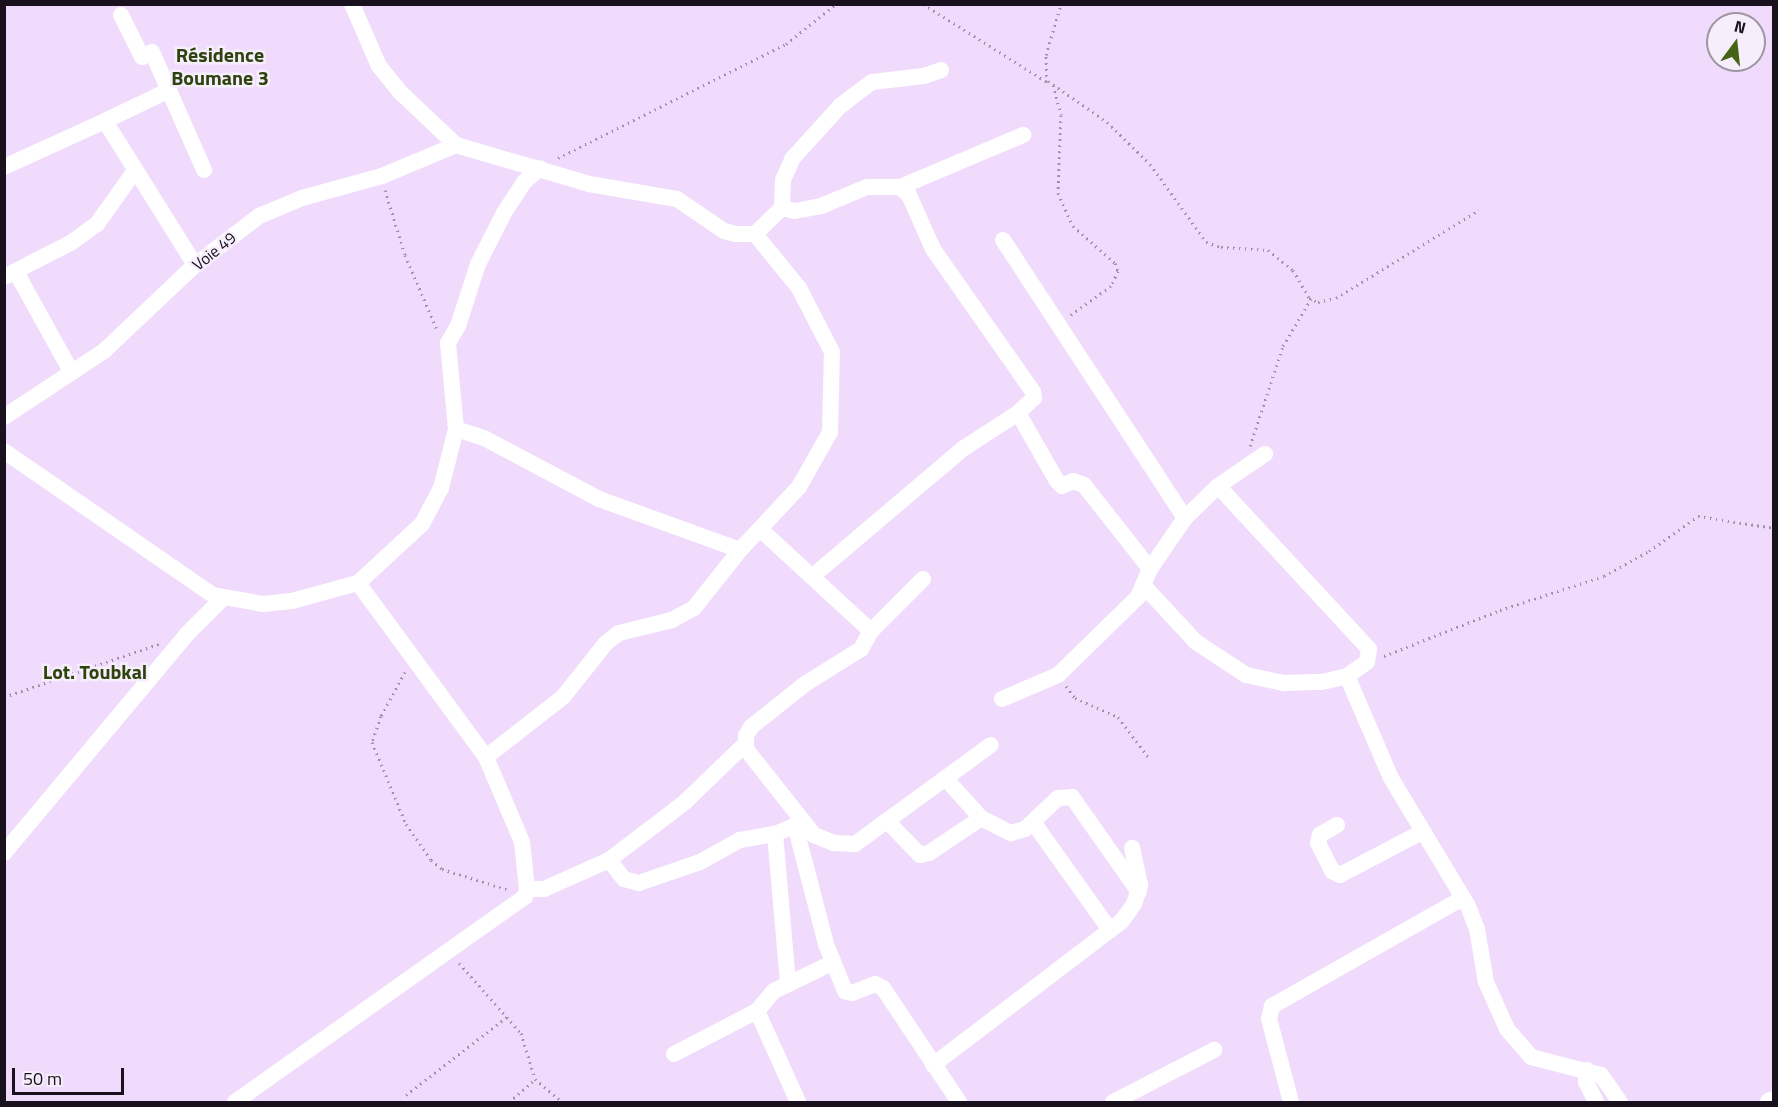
<!DOCTYPE html>
<html>
<head>
<meta charset="utf-8">
<style>
  body { margin:0 }
  #map { position:relative; width:1778px; height:1107px; overflow:hidden; background:#f0dbfc; font-family:"Titillium Web",sans-serif }
  div>[style] { position:absolute }
  .path>* { height:3px; margin-top:-1.5px; transform-origin:0; background:repeating-linear-gradient(90deg,#a190aa 0 1.5px,transparent 0 6px) }
  .minor>* { height:16px; margin:-8px; padding:0 8px; transform-origin:8px; border-radius:8px; background:#fff }
  .major>* { height:21px; margin:-10.5px; padding:0 10.5px; transform-origin:10.5px; border-radius:10.5px; background:#fff }
  span { translate:-50% -50%; white-space:nowrap; text-align:center; line-height:1.15; -webkit-text-stroke:5px #f6eefb; paint-order:stroke }
  .street-label { font-size:16px; color:#19111d }
  .quarter-label { font-size:20px; color:#2e420e; font-weight:700 }
  .frame { position:absolute; inset:0; border:6px solid #19111d; pointer-events:none }
  .north { position:absolute; left:1706px; top:12px; width:60px; height:60px; box-sizing:border-box; background:#f6eefb; border:2px solid #9e96a2; border-radius:50%; rotate:15deg; font-size:16px; font-weight:700; line-height:24px; text-align:center; color:#19111d }
  .north::after { content:''; display:block; margin:auto; width:21px; height:27px; background:#476316; clip-path:polygon(50% 0,100% 100%,50% 72%,0 100%) }
  .scale { position:absolute; left:12px; top:1068px; width:112px; height:27px; box-sizing:border-box; border:3px solid #19111d; border-top:0; padding-left:8px; font-size:18px; line-height:21px; white-space:nowrap; color:#19111d; -webkit-text-stroke:4px #f6eefb; paint-order:stroke }
</style>
</head>
<body>
<div id="map">
  <div class="path">
    <i style="left:923px;top:4px;width:146px;rotate:32.2deg"></i>
    <i style="left:1047px;top:82px;width:27px;rotate:-92deg"></i>
    <i style="left:1046px;top:55px;width:53px;rotate:-73.6deg"></i>
    <i style="left:1048px;top:81px;width:72px;rotate:34.8deg"></i>
    <i style="left:1107px;top:122px;width:60px;rotate:44.3deg"></i>
    <i style="left:1150px;top:164px;width:96px;rotate:54.3deg"></i>
    <i style="left:1206px;top:242px;width:16px;rotate:18deg"></i>
    <i style="left:1221px;top:247px;width:47px;rotate:3.7deg"></i>
    <i style="left:1268px;top:250px;width:32px;rotate:39deg"></i>
    <i style="left:1293px;top:270px;width:32px;rotate:60deg"></i>
    <i style="left:1309px;top:298px;width:10px;rotate:24deg"></i>
    <i style="left:1318px;top:302px;width:18px;rotate:-13deg"></i>
    <i style="left:1336px;top:298px;width:168px;rotate:-31.6deg"></i>
    <i style="left:1053px;top:85px;width:31px;rotate:75deg"></i>
    <i style="left:1061px;top:115px;width:78px;rotate:92.2deg"></i>
    <i style="left:1058px;top:193px;width:36px;rotate:66deg"></i>
    <i style="left:1073px;top:226px;width:56px;rotate:41.4deg"></i>
    <i style="left:1115px;top:263px;width:9px;rotate:69deg"></i>
    <i style="left:1118px;top:271px;width:17px;rotate:115deg"></i>
    <i style="left:1111px;top:286px;width:52px;rotate:144.5deg"></i>
    <i style="left:558px;top:158px;width:255px;rotate:-26.6deg"></i>
    <i style="left:786px;top:44px;width:64px;rotate:-38.7deg"></i>
    <i style="left:385px;top:190px;width:68px;rotate:72.9deg"></i>
    <i style="left:405px;top:255px;width:84px;rotate:66.8deg"></i>
    <i style="left:1250px;top:446px;width:105px;rotate:-71.7deg"></i>
    <i style="left:1283px;top:346px;width:55px;rotate:-59.2deg"></i>
    <i style="left:1384px;top:656px;width:125px;rotate:-21.6deg"></i>
    <i style="left:1500px;top:610px;width:109px;rotate:-18.1deg"></i>
    <i style="left:1604px;top:576px;width:51px;rotate:-29.1deg"></i>
    <i style="left:1649px;top:551px;width:60px;rotate:-35.5deg"></i>
    <i style="left:1698px;top:516px;width:77px;rotate:9deg"></i>
    <i style="left:405px;top:672px;width:50px;rotate:118.6deg"></i>
    <i style="left:381px;top:716px;width:28px;rotate:109deg"></i>
    <i style="left:372px;top:742px;width:89px;rotate:67.5deg"></i>
    <i style="left:406px;top:824px;width:44px;rotate:55.2deg"></i>
    <i style="left:431px;top:860px;width:14px;rotate:39deg"></i>
    <i style="left:442px;top:869px;width:70px;rotate:17.4deg"></i>
    <i style="left:1066px;top:686px;width:15px;rotate:53deg"></i>
    <i style="left:1075px;top:698px;width:47px;rotate:23.8deg"></i>
    <i style="left:1118px;top:717px;width:51px;rotate:52.9deg"></i>
    <i style="left:4px;top:697px;width:164px;rotate:-18.9deg"></i>
    <i style="left:459px;top:963px;width:94px;rotate:48.5deg"></i>
    <i style="left:521px;top:1033px;width:48px;rotate:73.1deg"></i>
    <i style="left:535px;top:1079px;width:35px;rotate:40deg"></i>
    <i style="left:406px;top:1095px;width:128px;rotate:-37.7deg"></i>
    <i style="left:509px;top:1102px;width:35px;rotate:-41deg"></i>
  </div>
  <div class="minor">
    <i style="left:352px;top:4px;width:68px;rotate:66.5deg"></i>
    <i style="left:379px;top:66px;width:33px;rotate:51deg"></i>
    <i style="left:400px;top:92px;width:77px;rotate:43.4deg"></i>
    <i style="left:456px;top:145px;width:139px;rotate:16.3deg"></i>
    <i style="left:589px;top:184px;width:89px;rotate:9.7deg"></i>
    <i style="left:677px;top:199px;width:57px;rotate:34.2deg"></i>
    <i style="left:724px;top:231px;width:11px;rotate:15deg"></i>
    <i style="left:735px;top:234px;width:20px"></i>
    <i style="left:755px;top:234px;width:37px;rotate:-44deg"></i>
    <i style="left:782px;top:208px;width:28px;rotate:-88deg"></i>
    <i style="left:783px;top:180px;width:24px;rotate:-66deg"></i>
    <i style="left:793px;top:158px;width:70px;rotate:-47.9deg"></i>
    <i style="left:840px;top:106px;width:40px;rotate:-37deg"></i>
    <i style="left:872px;top:82px;width:52px;rotate:-6.6deg"></i>
    <i style="left:924px;top:76px;width:18px;rotate:-19deg"></i>
    <i style="left:121px;top:15px;width:47px;rotate:63.4deg"></i>
    <i style="left:142px;top:57px;width:11px;rotate:-27deg"></i>
    <i style="left:152px;top:52px;width:129px;rotate:66.2deg"></i>
    <i style="left:105px;top:121px;width:71px;rotate:-25.8deg"></i>
    <i style="left:4px;top:167px;width:111px;rotate:-24.5deg"></i>
    <i style="left:105px;top:121px;width:170px;rotate:58deg"></i>
    <i style="left:900px;top:187px;width:134px;rotate:-22.9deg"></i>
    <i style="left:782px;top:208px;width:13px;rotate:13deg"></i>
    <i style="left:795px;top:211px;width:26px;rotate:-11deg"></i>
    <i style="left:821px;top:206px;width:50px;rotate:-22.4deg"></i>
    <i style="left:867px;top:187px;width:33px"></i>
    <i style="left:900px;top:187px;width:12px;rotate:42deg"></i>
    <i style="left:909px;top:195px;width:59px;rotate:66deg"></i>
    <i style="left:933px;top:249px;width:174px;rotate:55deg"></i>
    <i style="left:1033px;top:392px;width:6px;rotate:81deg"></i>
    <i style="left:1034px;top:398px;width:22px;rotate:137deg"></i>
    <i style="left:1018px;top:413px;width:78px;rotate:60.2deg"></i>
    <i style="left:1057px;top:481px;width:7px;rotate:45deg"></i>
    <i style="left:1062px;top:486px;width:12px;rotate:-24deg"></i>
    <i style="left:1073px;top:481px;width:12px;rotate:20deg"></i>
    <i style="left:1084px;top:485px;width:107px;rotate:51.8deg"></i>
    <i style="left:1003px;top:240px;width:332px;rotate:56.8deg"></i>
    <i style="left:16px;top:272px;width:115px;rotate:61deg"></i>
    <i style="left:4px;top:277px;width:76px;rotate:-27.2deg"></i>
    <i style="left:72px;top:242px;width:31px;rotate:-36deg"></i>
    <i style="left:97px;top:224px;width:64px;rotate:-54.6deg"></i>
    <i style="left:4px;top:417px;width:120px;rotate:-33.4deg"></i>
    <i style="left:104px;top:351px;width:125px;rotate:-43.4deg"></i>
    <i style="left:195px;top:265px;width:81px;rotate:-37.4deg"></i>
    <i style="left:259px;top:216px;width:47px;rotate:-22.7deg"></i>
    <i style="left:302px;top:198px;width:83px;rotate:-15.4deg"></i>
    <i style="left:382px;top:176px;width:80px;rotate:-22.7deg"></i>
    <i style="left:456px;top:429px;width:29px;rotate:18deg"></i>
    <i style="left:484px;top:438px;width:130px;rotate:27.9deg"></i>
    <i style="left:599px;top:499px;width:150px;rotate:19.9deg"></i>
    <i style="left:4px;top:451px;width:254px;rotate:34.6deg"></i>
    <i style="left:213px;top:595px;width:51px;rotate:10.2deg"></i>
    <i style="left:263px;top:604px;width:29px;rotate:-6deg"></i>
    <i style="left:292px;top:601px;width:68px;rotate:-15.3deg"></i>
    <i style="left:358px;top:583px;width:87px;rotate:-42.7deg"></i>
    <i style="left:422px;top:524px;width:41px;rotate:-62.2deg"></i>
    <i style="left:441px;top:488px;width:61px;rotate:-75.7deg"></i>
    <i style="left:456px;top:429px;width:86px;rotate:-95.3deg"></i>
    <i style="left:448px;top:343px;width:20px;rotate:-60deg"></i>
    <i style="left:458px;top:326px;width:65px;rotate:-72.1deg"></i>
    <i style="left:478px;top:264px;width:57px;rotate:-63deg"></i>
    <i style="left:504px;top:213px;width:37px;rotate:-57deg"></i>
    <i style="left:524px;top:182px;width:21px;rotate:-41deg"></i>
    <i style="left:761px;top:530px;width:149px;rotate:42.6deg"></i>
    <i style="left:814px;top:575px;width:197px;rotate:-40.3deg"></i>
    <i style="left:964px;top:448px;width:64px;rotate:-32.9deg"></i>
    <i style="left:923px;top:579px;width:74px;rotate:135deg"></i>
    <i style="left:871px;top:631px;width:21px;rotate:119deg"></i>
    <i style="left:861px;top:649px;width:66px;rotate:148deg"></i>
    <i style="left:805px;top:684px;width:69px;rotate:141.5deg"></i>
    <i style="left:751px;top:727px;width:10px;rotate:119deg"></i>
    <i style="left:746px;top:736px;width:13px;rotate:90deg"></i>
    <i style="left:746px;top:749px;width:110px;rotate:51.7deg"></i>
    <i style="left:814px;top:835px;width:22px;rotate:22deg"></i>
    <i style="left:834px;top:843px;width:21px;rotate:3deg"></i>
    <i style="left:855px;top:844px;width:168px;rotate:-36.1deg"></i>
    <i style="left:358px;top:583px;width:216px;rotate:53.7deg"></i>
    <i style="left:1143px;top:585px;width:78px;rotate:47.1deg"></i>
    <i style="left:1196px;top:642px;width:60px;rotate:33.4deg"></i>
    <i style="left:1246px;top:675px;width:40px;rotate:12deg"></i>
    <i style="left:1285px;top:683px;width:37px;rotate:-2deg"></i>
    <i style="left:1322px;top:682px;width:26px;rotate:-13deg"></i>
    <i style="left:1347px;top:676px;width:24px;rotate:-35deg"></i>
    <i style="left:1367px;top:662px;width:13px;rotate:-81deg"></i>
    <i style="left:1369px;top:649px;width:222px;rotate:-132.8deg"></i>
    <i style="left:1347px;top:676px;width:111px;rotate:66.7deg"></i>
    <i style="left:1391px;top:778px;width:149px;rotate:59deg"></i>
    <i style="left:1468px;top:906px;width:25px;rotate:69deg"></i>
    <i style="left:1477px;top:929px;width:54px;rotate:80.4deg"></i>
    <i style="left:1486px;top:982px;width:51px;rotate:65.9deg"></i>
    <i style="left:1507px;top:1029px;width:37px;rotate:49deg"></i>
    <i style="left:1531px;top:1057px;width:72px;rotate:14.4deg"></i>
    <i style="left:1601px;top:1075px;width:33px;rotate:55deg"></i>
    <i style="left:1002px;top:699px;width:61px;rotate:-23.2deg"></i>
    <i style="left:1058px;top:675px;width:112px;rotate:-44.3deg"></i>
    <i style="left:1138px;top:597px;width:30px;rotate:-67deg"></i>
    <i style="left:1150px;top:569px;width:62px;rotate:-55.5deg"></i>
    <i style="left:1185px;top:518px;width:46px;rotate:-44.1deg"></i>
    <i style="left:1218px;top:486px;width:57px;rotate:-34.2deg"></i>
    <i style="left:946px;top:779px;width:52px;rotate:48.1deg"></i>
    <i style="left:981px;top:818px;width:34px;rotate:27deg"></i>
    <i style="left:1011px;top:833px;width:15px;rotate:-16deg"></i>
    <i style="left:1025px;top:829px;width:45px;rotate:-43.2deg"></i>
    <i style="left:1058px;top:798px;width:14px;rotate:-4deg"></i>
    <i style="left:1072px;top:797px;width:116px;rotate:54.8deg"></i>
    <i style="left:887px;top:821px;width:47px;rotate:45.9deg"></i>
    <i style="left:920px;top:855px;width:9px;rotate:-13deg"></i>
    <i style="left:929px;top:853px;width:63px;rotate:-33.9deg"></i>
    <i style="left:1033px;top:822px;width:133px;rotate:54.5deg"></i>
    <i style="left:795px;top:825px;width:123px;rotate:75.4deg"></i>
    <i style="left:826px;top:944px;width:51px;rotate:68deg"></i>
    <i style="left:845px;top:991px;width:7px;rotate:16deg"></i>
    <i style="left:852px;top:993px;width:25px;rotate:-21deg"></i>
    <i style="left:875px;top:984px;width:9px;rotate:27deg"></i>
    <i style="left:883px;top:988px;width:137px;rotate:56.3deg"></i>
    <i style="left:1337px;top:825px;width:20px;rotate:150deg"></i>
    <i style="left:1320px;top:835px;width:8px;rotate:104deg"></i>
    <i style="left:1318px;top:843px;width:31px;rotate:63deg"></i>
    <i style="left:1332px;top:871px;width:9px;rotate:27deg"></i>
    <i style="left:1340px;top:875px;width:93px;rotate:-27.7deg"></i>
    <i style="left:775px;top:834px;width:151px;rotate:85deg"></i>
    <i style="left:4px;top:853px;width:284px;rotate:-50.1deg"></i>
    <i style="left:186px;top:635px;width:52px;rotate:-45deg"></i>
    <i style="left:609px;top:860px;width:24px;rotate:52deg"></i>
    <i style="left:624px;top:879px;width:16px;rotate:15deg"></i>
    <i style="left:639px;top:883px;width:65px;rotate:-19deg"></i>
    <i style="left:700px;top:862px;width:46px;rotate:-28.8deg"></i>
    <i style="left:740px;top:840px;width:36px;rotate:-10deg"></i>
    <i style="left:775px;top:834px;width:30px;rotate:-23deg"></i>
    <i style="left:527px;top:889px;width:17px"></i>
    <i style="left:544px;top:889px;width:71px;rotate:-24deg"></i>
    <i style="left:609px;top:860px;width:96px;rotate:-37.3deg"></i>
    <i style="left:685px;top:802px;width:85px;rotate:-44deg"></i>
    <i style="left:757px;top:1011px;width:100px;rotate:65.7deg"></i>
    <i style="left:674px;top:1054px;width:93px;rotate:-27.4deg"></i>
    <i style="left:757px;top:1011px;width:26px;rotate:-50deg"></i>
    <i style="left:774px;top:991px;width:64px;rotate:-25.8deg"></i>
    <i style="left:933px;top:1065px;width:236px;rotate:-37.3deg"></i>
    <i style="left:1121px;top:922px;width:22px;rotate:-54deg"></i>
    <i style="left:1134px;top:904px;width:20px;rotate:-72deg"></i>
    <i style="left:1140px;top:885px;width:38px;rotate:-102deg"></i>
    <i style="left:1587px;top:1070px;width:12px;rotate:95deg"></i>
    <i style="left:1586px;top:1082px;width:22px;rotate:63deg"></i>
    <i style="left:235px;top:1102px;width:355px;rotate:-35.3deg"></i>
    <i style="left:525px;top:897px;width:8px;rotate:-76deg"></i>
    <i style="left:527px;top:889px;width:47px;rotate:-96.1deg"></i>
    <i style="left:522px;top:842px;width:92px;rotate:-113deg"></i>
    <i style="left:486px;top:757px;width:98px;rotate:-37.9deg"></i>
    <i style="left:563px;top:697px;width:69px;rotate:-51.5deg"></i>
    <i style="left:606px;top:643px;width:16px;rotate:-38deg"></i>
    <i style="left:619px;top:633px;width:55px;rotate:-13.8deg"></i>
    <i style="left:672px;top:620px;width:25px;rotate:-29deg"></i>
    <i style="left:694px;top:608px;width:74px;rotate:-51.6deg"></i>
    <i style="left:740px;top:550px;width:86px;rotate:-46.9deg"></i>
    <i style="left:799px;top:487px;width:63px;rotate:-60.6deg"></i>
    <i style="left:830px;top:432px;width:80px;rotate:-88.6deg"></i>
    <i style="left:832px;top:352px;width:72px;rotate:-117.3deg"></i>
    <i style="left:799px;top:288px;width:70px;rotate:-129.2deg"></i>
    <i style="left:1113px;top:1102px;width:114px;rotate:-27.2deg"></i>
    <i style="left:1291px;top:1102px;width:86px;rotate:-104.8deg"></i>
    <i style="left:1269px;top:1019px;width:13px;rotate:-77deg"></i>
    <i style="left:1272px;top:1006px;width:219px;rotate:-29.5deg"></i>
  </div>
  <div class="major">
    <i style="left:1770px;top:1102px;width:4px;rotate:-14deg"></i>
  </div>
  <div class="street-label">
    <span style="left:214px;top:251px;rotate:-39deg">Voie 49</span>
  </div>
  <div class="quarter-label">
    <span style="left:220px;top:66px">Résidence<br>Boumane 3</span>
    <span style="left:95px;top:671px">Lot. Toubkal</span>
  </div>
  <div class="frame"></div>
  <div class="north">N</div>
  <div class="scale">50 m</div>
</div>
</body>
</html>
